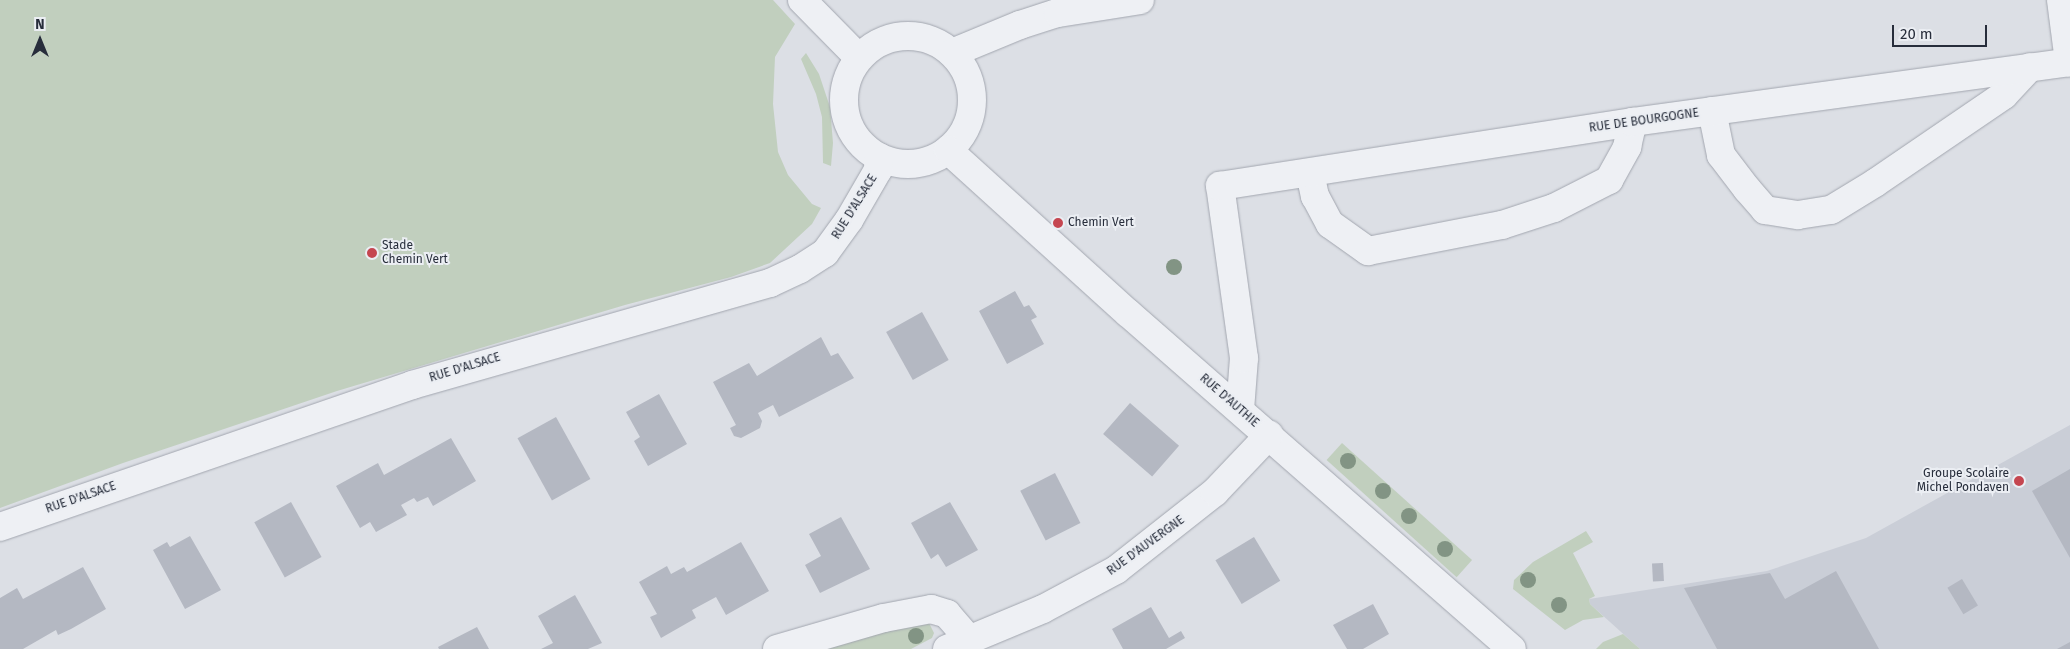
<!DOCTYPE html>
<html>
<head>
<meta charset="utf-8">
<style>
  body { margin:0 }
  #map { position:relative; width:2070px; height:649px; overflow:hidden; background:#dcdfe5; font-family:"Fira Sans",sans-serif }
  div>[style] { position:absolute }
  .built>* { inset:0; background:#caced7 }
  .green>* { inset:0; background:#c1cfbe; transform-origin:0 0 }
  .building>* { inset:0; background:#b4b8c2; transform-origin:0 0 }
  .roads { filter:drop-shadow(0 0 1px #a2a6af) drop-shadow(0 0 1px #a2a6af) }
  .minor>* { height:28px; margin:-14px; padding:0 14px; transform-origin:14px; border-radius:14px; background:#eef0f4 }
  .minor>.ring { margin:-14px; padding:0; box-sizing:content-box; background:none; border:28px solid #eef0f4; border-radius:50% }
  .trees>* { width:16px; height:16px; margin:-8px; border-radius:50%; background:#829484 }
  .dots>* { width:14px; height:14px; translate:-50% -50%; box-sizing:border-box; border:2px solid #ebeef3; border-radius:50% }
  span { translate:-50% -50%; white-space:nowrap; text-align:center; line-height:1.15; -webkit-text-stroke:4px #ebeef3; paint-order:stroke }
  .street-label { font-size:12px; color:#272d3b }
  .poi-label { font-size:12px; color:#272d3b }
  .left { translate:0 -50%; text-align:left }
  .right { translate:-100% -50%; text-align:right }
  .north { position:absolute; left:15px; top:15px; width:50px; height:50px; -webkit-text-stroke:4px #ebeef3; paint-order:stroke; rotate:0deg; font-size:14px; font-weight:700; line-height:20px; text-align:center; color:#272d3b }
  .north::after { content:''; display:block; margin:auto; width:18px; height:22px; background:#272d3b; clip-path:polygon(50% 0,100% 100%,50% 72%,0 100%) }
  .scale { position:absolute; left:1892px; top:25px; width:95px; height:22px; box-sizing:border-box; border:2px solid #272d3b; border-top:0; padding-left:6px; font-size:15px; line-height:18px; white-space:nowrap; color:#272d3b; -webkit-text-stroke:4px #ebeef3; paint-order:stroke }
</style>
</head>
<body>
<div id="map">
  <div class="built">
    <i style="clip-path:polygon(2070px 425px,2070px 649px,1640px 649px,1590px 604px,1589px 599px,1767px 571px,1866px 538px)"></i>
  </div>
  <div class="green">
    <i style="clip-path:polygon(0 0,773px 0,795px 24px,775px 57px,773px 104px,778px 152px,788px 175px,812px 204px,821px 208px,812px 224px,770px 263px,731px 277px,625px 305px,337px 391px,123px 463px,0 508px)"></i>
    <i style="clip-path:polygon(806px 53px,819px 74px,830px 107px,833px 143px,831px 166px,823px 163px,822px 117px,816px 94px,801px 59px)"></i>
    <i style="left:1342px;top:443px;width:175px;height:23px;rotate:42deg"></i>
    <i style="clip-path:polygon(1586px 531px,1593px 542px,1573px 553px,1595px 596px,1589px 599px,1590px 604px,1604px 617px,1583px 620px,1565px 630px,1513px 589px,1514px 580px,1533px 562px)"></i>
    <i style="clip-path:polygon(928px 621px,934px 633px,932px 638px,911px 649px,816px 649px)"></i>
    <i style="clip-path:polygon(1623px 634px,1640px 649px,1596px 649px,1603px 642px)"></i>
  </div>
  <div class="building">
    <i style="clip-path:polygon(1015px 291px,1024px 307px,1029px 305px,1037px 317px,1031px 320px,1044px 344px,1007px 364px,979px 311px)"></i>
    <i style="left:922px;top:312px;width:55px;height:41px;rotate:61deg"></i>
    <i style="clip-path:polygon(821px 337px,831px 356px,838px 353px,854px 378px,779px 417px,773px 405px,758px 413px,762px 421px,760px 428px,741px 438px,734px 436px,730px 428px,736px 425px,713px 382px,749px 363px,757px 376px)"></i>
    <i style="clip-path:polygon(659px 394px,687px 444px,648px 466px,634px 441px,640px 437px,626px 412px)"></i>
    <i style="left:1130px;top:403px;width:65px;height:41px;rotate:41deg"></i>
    <i style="left:556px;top:417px;width:71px;height:44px;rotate:61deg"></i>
    <i style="clip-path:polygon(451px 438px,476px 481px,433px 506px,428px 497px,417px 502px,414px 498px,401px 505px,407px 515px,376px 532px,370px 522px,360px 528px,336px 486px,378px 463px,384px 475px)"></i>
    <i style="clip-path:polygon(2070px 469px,2070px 558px,2032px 491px)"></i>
    <i style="left:1055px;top:473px;width:56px;height:39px;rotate:63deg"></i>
    <i style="left:291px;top:502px;width:63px;height:42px;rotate:61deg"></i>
    <i style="clip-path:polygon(950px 502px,978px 550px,946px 567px,938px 554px,931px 559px,911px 523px)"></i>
    <i style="clip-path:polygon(841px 517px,870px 569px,820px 593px,805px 565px,821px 556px,809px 534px)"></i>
    <i style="clip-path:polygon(190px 536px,221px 590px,185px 609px,153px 550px,167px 542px,170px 547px)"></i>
    <i style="left:1254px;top:537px;width:51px;height:45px;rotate:59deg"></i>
    <i style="clip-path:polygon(741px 542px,769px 591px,726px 615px,716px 597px,692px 610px,696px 618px,661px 638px,650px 617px,657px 614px,639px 582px,667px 566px,671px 574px,684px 567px,687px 572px)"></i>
    <i style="left:1663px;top:563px;width:18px;height:11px;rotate:87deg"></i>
    <i style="clip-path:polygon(83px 567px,106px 609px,71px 629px,58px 635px,56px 630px,23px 649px,0 649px,0 598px,17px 588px,23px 599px)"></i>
    <i style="clip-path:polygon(1836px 571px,1879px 649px,1717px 649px,1684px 588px,1770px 573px,1785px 599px)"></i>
    <i style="left:1962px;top:579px;width:31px;height:17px;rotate:59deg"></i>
    <i style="clip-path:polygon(575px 595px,602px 643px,588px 649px,541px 649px,553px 643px,538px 616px)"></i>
    <i style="clip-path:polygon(1373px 604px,1389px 634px,1363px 649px,1347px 649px,1333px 625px)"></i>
    <i style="clip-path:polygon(1151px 607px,1169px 638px,1181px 631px,1185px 638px,1166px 649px,1123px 649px,1112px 629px)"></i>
    <i style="clip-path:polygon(477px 627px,489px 649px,439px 649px,438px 647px)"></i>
    <i style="clip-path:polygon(2070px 642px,2070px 649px,2057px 649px)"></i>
  </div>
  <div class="roads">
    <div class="minor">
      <i style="left:802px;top:0;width:81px;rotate:45.5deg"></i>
      <i style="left:2061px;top:0;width:63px;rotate:82.6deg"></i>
      <i class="ring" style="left:844px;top:36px;width:100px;height:100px"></i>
      <i style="left:952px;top:53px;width:74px;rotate:-22.4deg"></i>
      <i style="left:1020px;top:25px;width:40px;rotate:-18deg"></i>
      <i style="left:1058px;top:13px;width:83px;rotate:-9deg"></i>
      <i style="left:1712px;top:111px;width:45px;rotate:78.4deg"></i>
      <i style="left:1721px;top:155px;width:43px;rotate:52.6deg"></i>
      <i style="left:1747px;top:189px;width:28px;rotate:49deg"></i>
      <i style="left:1765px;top:210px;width:33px;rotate:9deg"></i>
      <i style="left:1798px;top:215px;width:33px;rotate:-9deg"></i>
      <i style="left:1831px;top:210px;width:52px;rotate:-31.5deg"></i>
      <i style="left:1875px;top:183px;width:156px;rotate:-34.3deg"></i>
      <i style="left:2004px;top:95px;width:38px;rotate:-47deg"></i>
      <i style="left:948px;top:150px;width:243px;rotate:42.2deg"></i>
      <i style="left:1128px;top:313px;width:510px;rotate:41.19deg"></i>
      <i style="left:1310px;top:173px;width:24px;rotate:78deg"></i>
      <i style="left:1315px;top:196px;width:32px;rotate:62deg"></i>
      <i style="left:1330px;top:224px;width:47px;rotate:35.4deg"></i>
      <i style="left:1368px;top:251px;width:136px;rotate:-11deg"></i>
      <i style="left:1502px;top:225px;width:55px;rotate:-18.1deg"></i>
      <i style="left:1554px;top:208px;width:62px;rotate:-27deg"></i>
      <i style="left:1609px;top:180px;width:38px;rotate:-61deg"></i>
      <i style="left:1627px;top:147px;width:26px;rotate:-77deg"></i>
      <i style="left:1240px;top:410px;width:52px;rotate:-85.6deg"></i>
      <i style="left:1244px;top:358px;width:174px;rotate:-97.9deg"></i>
      <i style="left:1220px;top:186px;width:418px;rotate:-8.8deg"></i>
      <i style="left:1633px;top:122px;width:441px;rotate:-7.8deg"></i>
      <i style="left:0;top:527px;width:436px;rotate:-19deg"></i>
      <i style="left:412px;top:385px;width:372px;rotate:-15.9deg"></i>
      <i style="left:770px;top:283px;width:33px;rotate:-25deg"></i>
      <i style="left:800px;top:269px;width:30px;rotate:-33deg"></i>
      <i style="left:825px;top:253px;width:41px;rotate:-54deg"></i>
      <i style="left:849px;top:220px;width:58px;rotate:-59.9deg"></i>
      <i style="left:878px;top:170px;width:13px;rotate:-86deg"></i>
      <i style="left:777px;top:649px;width:111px;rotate:-16.2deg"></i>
      <i style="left:884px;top:618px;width:48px;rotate:-10.8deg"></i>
      <i style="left:931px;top:609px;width:17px;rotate:17deg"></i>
      <i style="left:947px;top:614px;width:33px;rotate:49deg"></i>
      <i style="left:947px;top:649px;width:104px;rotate:-22.6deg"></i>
      <i style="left:1043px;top:609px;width:83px;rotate:-28.1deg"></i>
      <i style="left:1116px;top:570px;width:126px;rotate:-38.2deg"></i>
      <i style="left:1215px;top:492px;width:79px;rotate:-46.5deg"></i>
    </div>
  </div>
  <div class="trees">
    <i style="left:1174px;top:267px"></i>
    <i style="left:1348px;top:461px"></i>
    <i style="left:1383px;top:491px"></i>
    <i style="left:1409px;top:516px"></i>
    <i style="left:1445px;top:549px"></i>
    <i style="left:1528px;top:580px"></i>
    <i style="left:1559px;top:605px"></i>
    <i style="left:916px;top:636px"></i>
  </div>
  <div class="dots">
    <i style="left:1058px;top:223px;background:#c54650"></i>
    <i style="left:372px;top:253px;background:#c54650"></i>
    <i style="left:2019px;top:481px;background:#c54650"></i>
  </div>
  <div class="street-label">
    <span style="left:1644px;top:121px;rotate:-8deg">RUE DE BOURGOGNE</span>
    <span style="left:855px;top:207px;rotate:-58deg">RUE D'ALSACE</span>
    <span style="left:465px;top:368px;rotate:-17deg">RUE D'ALSACE</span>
    <span style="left:1229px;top:401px;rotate:41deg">RUE D'AUTHIE</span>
    <span style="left:81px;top:498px;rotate:-19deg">RUE D'ALSACE</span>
    <span style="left:1146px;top:546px;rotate:-36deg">RUE D'AUVERGNE</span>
  </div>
  <div class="poi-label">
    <span class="left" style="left:1068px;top:223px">Chemin Vert</span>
    <span class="left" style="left:382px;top:253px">Stade<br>Chemin Vert</span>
    <span class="right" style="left:2009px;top:481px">Groupe Scolaire<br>Michel Pondaven</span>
  </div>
  <div class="north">N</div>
  <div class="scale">20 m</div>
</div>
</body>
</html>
